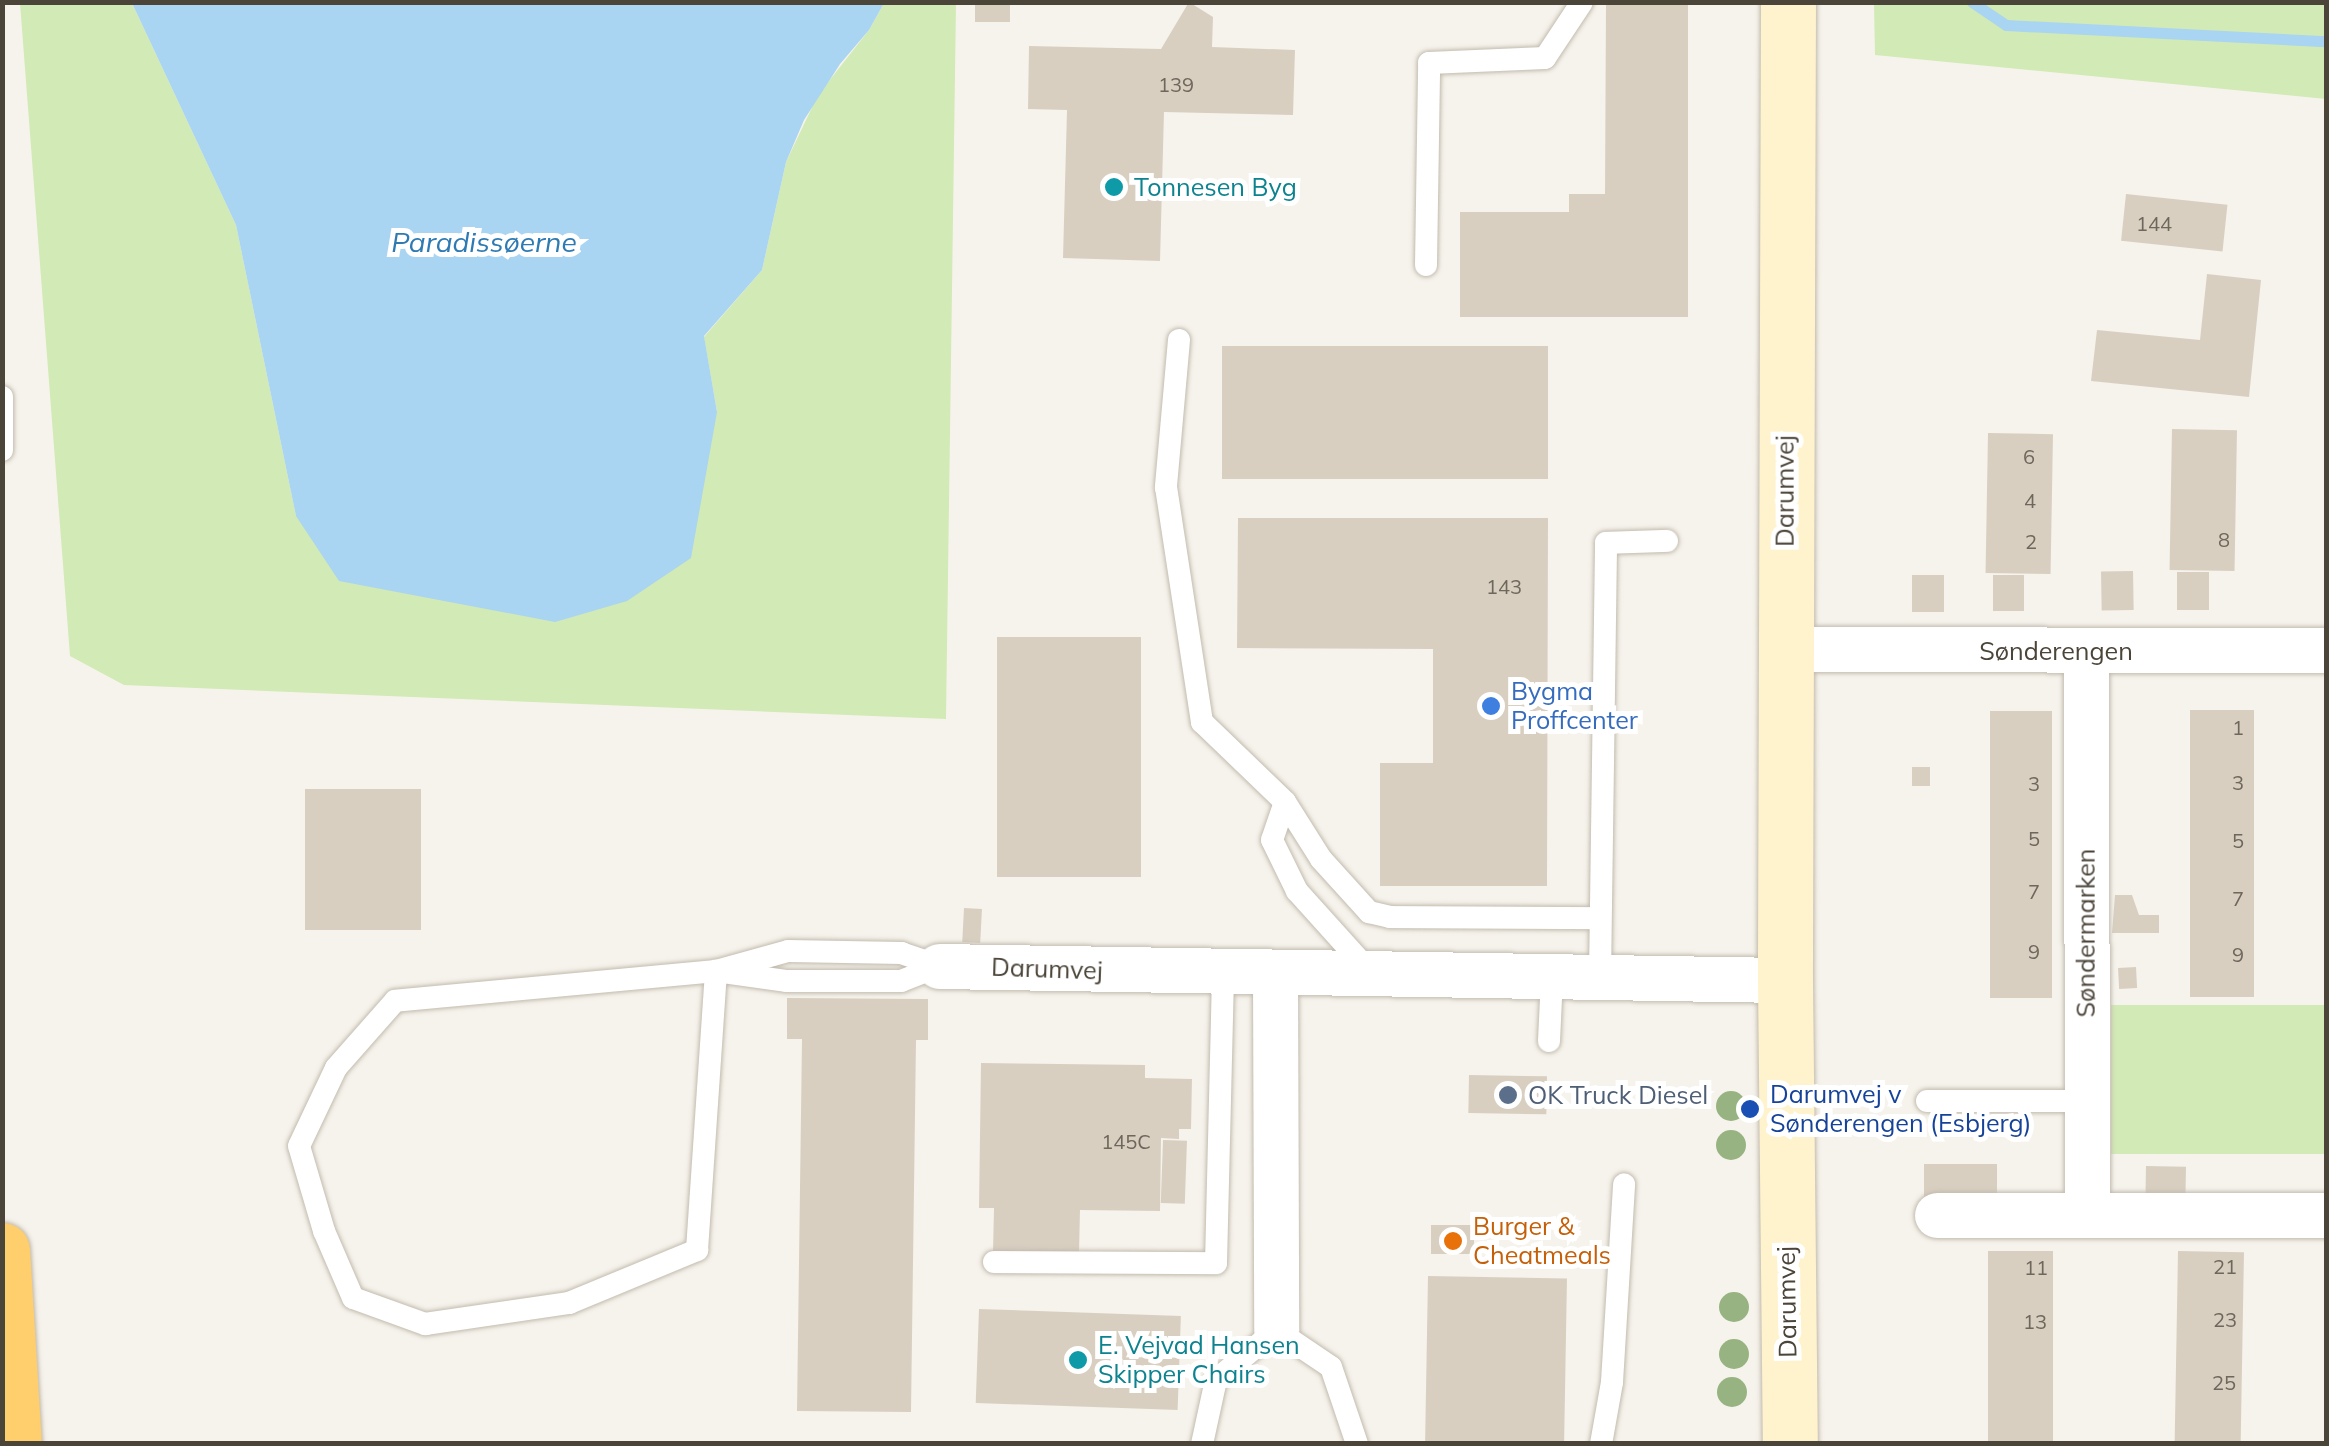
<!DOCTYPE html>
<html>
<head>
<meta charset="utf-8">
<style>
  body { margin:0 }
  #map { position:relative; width:2329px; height:1446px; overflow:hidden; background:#f6f3ec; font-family:Mulish,sans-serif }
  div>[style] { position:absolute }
  .green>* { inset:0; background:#d2eab5; transform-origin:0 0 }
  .water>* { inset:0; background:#a9d4f2 }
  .stream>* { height:11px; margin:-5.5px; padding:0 5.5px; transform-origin:5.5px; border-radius:5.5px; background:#a9d4f2 }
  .building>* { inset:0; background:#d8cfc1; transform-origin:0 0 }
  .roads { filter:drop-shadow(0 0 2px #c2bbae) drop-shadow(0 0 2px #c2bbae) }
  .lane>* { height:22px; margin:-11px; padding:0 11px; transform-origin:11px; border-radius:11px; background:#fff }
  .street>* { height:45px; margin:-22.5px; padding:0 22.5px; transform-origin:22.5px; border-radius:22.5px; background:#fff }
  .secondary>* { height:55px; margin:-27.5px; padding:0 27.5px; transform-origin:27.5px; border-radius:27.5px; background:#fff3cd }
  .highway>* { height:55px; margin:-27.5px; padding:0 27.5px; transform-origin:27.5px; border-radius:27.5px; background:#ffcf6e }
  .trees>* { width:30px; height:30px; margin:-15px; border-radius:50%; background:#97b381 }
  .dots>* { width:28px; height:28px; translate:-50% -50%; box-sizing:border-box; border:5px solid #fff; border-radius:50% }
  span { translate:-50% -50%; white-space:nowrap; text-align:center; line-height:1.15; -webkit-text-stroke:10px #fff; paint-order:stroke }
  .number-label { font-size:20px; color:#6e675b }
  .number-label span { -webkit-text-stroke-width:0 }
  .culture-label { font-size:25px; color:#0d838f }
  .left { translate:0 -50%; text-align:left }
  .street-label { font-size:25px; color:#4b4439 }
  .shop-label { font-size:25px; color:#366cbe }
  .service-label { font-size:25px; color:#4e5e75 }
  .transit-label { font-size:25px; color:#164399 }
  .food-label { font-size:25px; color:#c56008 }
  .water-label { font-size:28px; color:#2e7ab2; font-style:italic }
  .frame { position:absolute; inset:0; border:5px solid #4b4439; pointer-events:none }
</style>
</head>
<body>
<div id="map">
  <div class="green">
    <i style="clip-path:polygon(20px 3px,132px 3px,236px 225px,296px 516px,717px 412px,704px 337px,762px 270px,786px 162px,818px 95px,869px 30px,884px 3px,956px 3px,946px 719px,124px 685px,70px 656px)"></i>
    <i style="clip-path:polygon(1874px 3px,2326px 3px,2326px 99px,1875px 55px)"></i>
    <i style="left:2326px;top:1005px;width:149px;height:215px;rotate:90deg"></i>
  </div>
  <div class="water">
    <i style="clip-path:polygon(132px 3px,884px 3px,869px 30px,840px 64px,804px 120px,786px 162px,762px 270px,704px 336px,717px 412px,691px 558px,627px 601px,555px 622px,339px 581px,296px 516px,236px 225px)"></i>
  </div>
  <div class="stream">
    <i style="left:1972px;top:2px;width:41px;rotate:34.1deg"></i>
    <i style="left:2006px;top:25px;width:320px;rotate:2.9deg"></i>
  </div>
  <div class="building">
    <i style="left:975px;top:2px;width:35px;height:20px"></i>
    <i style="clip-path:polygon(1189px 2px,1213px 17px,1212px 47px,1295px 50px,1293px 115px,1164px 112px,1160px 261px,1063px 258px,1067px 110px,1028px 109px,1029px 46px,1161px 49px)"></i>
    <i style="clip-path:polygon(1606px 3px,1688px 3px,1688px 317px,1460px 317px,1460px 212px,1569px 212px,1569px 194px,1605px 194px)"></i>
    <i style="left:2126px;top:194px;width:102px;height:47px;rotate:6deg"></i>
    <i style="clip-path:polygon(2207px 274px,2261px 280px,2249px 397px,2091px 381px,2097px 330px,2200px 340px)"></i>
    <i style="left:1222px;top:346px;width:326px;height:133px"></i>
    <i style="left:2172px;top:429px;width:65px;height:141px;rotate:1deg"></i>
    <i style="left:1988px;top:433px;width:65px;height:140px;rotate:1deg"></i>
    <i style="clip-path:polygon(1238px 518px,1548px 518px,1547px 886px,1380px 886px,1380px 763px,1433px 763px,1433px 649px,1237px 648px)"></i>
    <i style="left:2133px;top:571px;width:39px;height:32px;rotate:89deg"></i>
    <i style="left:2177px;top:572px;width:32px;height:38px"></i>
    <i style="left:1912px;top:575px;width:32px;height:37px"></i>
    <i style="left:1993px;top:575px;width:31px;height:36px"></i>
    <i style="left:1141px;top:637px;width:240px;height:144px;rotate:90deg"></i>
    <i style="left:2190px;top:710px;width:64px;height:287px"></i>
    <i style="left:1990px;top:711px;width:62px;height:287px"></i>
    <i style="left:1930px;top:767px;width:19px;height:18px;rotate:90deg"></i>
    <i style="left:305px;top:789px;width:116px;height:141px"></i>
    <i style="clip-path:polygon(2115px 895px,2132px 895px,2139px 915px,2159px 915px,2159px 933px,2112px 933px)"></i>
    <i style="left:964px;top:908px;width:18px;height:34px;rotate:3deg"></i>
    <i style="left:2136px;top:967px;width:21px;height:18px;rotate:87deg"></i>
    <i style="clip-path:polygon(787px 998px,928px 999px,928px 1040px,916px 1040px,911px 1412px,797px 1411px,802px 1039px,787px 1039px)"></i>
    <i style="clip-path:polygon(981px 1063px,1145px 1065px,1145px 1078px,1192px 1079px,1191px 1129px,1179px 1129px,1179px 1139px,1161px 1138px,1160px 1211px,1080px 1210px,1079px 1253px,993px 1251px,994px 1208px,979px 1208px)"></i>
    <i style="left:1469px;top:1075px;width:78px;height:38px;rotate:1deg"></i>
    <i style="left:1163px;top:1140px;width:24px;height:63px;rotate:2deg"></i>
    <i style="left:1924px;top:1164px;width:73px;height:33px"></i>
    <i style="left:2146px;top:1166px;width:40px;height:34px;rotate:1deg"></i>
    <i style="left:1474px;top:1225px;width:29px;height:43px;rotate:90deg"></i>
    <i style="left:1988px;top:1251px;width:65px;height:193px"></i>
    <i style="left:2178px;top:1251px;width:66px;height:193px;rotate:1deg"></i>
    <i style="left:1428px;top:1276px;width:139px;height:168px;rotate:1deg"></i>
    <i style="left:979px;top:1309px;width:202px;height:94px;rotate:2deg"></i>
  </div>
  <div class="roads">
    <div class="lane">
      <i style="left:1426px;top:265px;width:202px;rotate:-89.1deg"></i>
      <i style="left:1429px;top:63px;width:116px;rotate:-2.5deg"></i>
      <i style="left:1545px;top:58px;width:67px;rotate:-56.5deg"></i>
      <i style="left:1179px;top:340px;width:148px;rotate:95.1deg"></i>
      <i style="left:1166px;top:487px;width:238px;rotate:81.3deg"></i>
      <i style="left:1202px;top:722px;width:115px;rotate:43.9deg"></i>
      <i style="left:1285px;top:802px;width:67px;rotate:57.7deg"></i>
      <i style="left:1321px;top:859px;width:72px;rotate:47.8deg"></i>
      <i style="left:1369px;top:912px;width:22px;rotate:13deg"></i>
      <i style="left:1390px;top:917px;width:209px;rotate:0.3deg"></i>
      <i style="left:2px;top:397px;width:53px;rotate:90deg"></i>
      <i style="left:1285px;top:802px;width:40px;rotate:108.9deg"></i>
      <i style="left:1272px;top:840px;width:57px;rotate:63.9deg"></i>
      <i style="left:1297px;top:891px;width:109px;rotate:48deg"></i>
      <i style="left:939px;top:966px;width:39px;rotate:-161deg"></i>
      <i style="left:902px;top:953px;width:114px;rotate:-179deg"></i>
      <i style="left:788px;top:951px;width:75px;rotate:164.5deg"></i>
      <i style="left:716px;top:971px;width:322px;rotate:174.7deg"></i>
      <i style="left:395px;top:1001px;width:89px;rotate:131.4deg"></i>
      <i style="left:336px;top:1068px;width:86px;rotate:115.4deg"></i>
      <i style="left:299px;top:1146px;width:89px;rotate:73.6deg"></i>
      <i style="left:324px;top:1231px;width:73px;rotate:66.6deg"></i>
      <i style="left:353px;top:1298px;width:77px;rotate:19.9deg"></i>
      <i style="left:425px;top:1324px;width:146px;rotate:-8.3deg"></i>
      <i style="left:569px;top:1303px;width:139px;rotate:-22.5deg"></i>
      <i style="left:697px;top:1250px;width:280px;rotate:-86.1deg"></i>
      <i style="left:716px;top:971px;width:72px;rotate:8deg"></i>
      <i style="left:787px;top:981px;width:114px"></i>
      <i style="left:901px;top:981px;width:41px;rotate:-21.5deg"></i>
      <i style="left:1600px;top:977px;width:434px;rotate:-89.2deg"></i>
      <i style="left:1606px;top:543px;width:61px;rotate:-1.9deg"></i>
      <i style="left:1549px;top:1041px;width:64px;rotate:-87.3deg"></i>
      <i style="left:1927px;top:1101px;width:160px"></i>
      <i style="left:994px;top:1262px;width:222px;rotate:0.3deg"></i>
      <i style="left:1216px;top:1263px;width:289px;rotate:-88.6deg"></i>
      <i style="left:1202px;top:1444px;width:66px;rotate:-77.7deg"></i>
      <i style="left:1216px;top:1380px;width:78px;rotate:-39.8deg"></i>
      <i style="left:1276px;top:1330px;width:66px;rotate:33.9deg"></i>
      <i style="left:1331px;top:1367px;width:81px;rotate:71.3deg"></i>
      <i style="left:1601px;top:1444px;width:63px;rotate:-79.9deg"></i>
      <i style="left:1612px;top:1382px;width:198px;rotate:-86.5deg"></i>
    </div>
    <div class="street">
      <i style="left:1785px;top:649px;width:541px;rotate:0.11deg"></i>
      <i style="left:2086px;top:651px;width:564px;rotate:89.9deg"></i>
      <i style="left:939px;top:966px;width:846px;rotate:0.95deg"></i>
      <i style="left:1275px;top:974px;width:356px;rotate:89.8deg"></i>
      <i style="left:1937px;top:1215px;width:389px"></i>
    </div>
    <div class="secondary">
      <i style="left:1788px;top:2px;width:978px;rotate:90.18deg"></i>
      <i style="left:1785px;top:980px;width:464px;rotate:89.4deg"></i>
    </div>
    <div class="highway">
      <i style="left:2px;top:1250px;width:194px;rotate:86.5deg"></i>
    </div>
  </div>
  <div class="trees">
    <i style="left:1731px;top:1106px"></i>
    <i style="left:1731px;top:1145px"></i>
    <i style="left:1734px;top:1307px"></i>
    <i style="left:1734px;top:1354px"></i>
    <i style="left:1732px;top:1392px"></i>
  </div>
  <div class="dots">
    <i style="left:1114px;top:187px;background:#0f9aa8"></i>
    <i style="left:1491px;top:706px;background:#3f7fe0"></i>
    <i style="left:1508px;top:1095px;background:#5c6f8a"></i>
    <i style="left:1750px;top:1109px;background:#1a4fb4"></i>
    <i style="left:1453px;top:1241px;background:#e8710a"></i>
    <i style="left:1078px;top:1360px;background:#0f9aa8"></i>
  </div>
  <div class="number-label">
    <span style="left:1176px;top:84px">139</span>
    <span style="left:2154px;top:223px">144</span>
    <span style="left:2029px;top:456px">6</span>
    <span style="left:2030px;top:500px">4</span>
    <span style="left:2224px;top:539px">8</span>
    <span style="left:2031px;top:541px">2</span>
    <span style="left:1504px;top:586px">143</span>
    <span style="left:2238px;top:727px">1</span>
    <span style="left:2238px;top:782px">3</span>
    <span style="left:2034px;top:783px">3</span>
    <span style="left:2034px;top:838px">5</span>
    <span style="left:2238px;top:840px">5</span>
    <span style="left:2034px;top:891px">7</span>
    <span style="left:2238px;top:898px">7</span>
    <span style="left:2034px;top:951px">9</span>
    <span style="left:2238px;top:954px">9</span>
    <span style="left:1126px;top:1141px">145C</span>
    <span style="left:2225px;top:1266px">21</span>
    <span style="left:2036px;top:1267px">11</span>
    <span style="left:2225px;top:1319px">23</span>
    <span style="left:2035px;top:1321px">13</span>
    <span style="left:2224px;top:1382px">25</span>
  </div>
  <div class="culture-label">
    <span class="left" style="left:1134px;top:187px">Tonnesen Byg</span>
    <span class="left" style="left:1098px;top:1360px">E. Vejvad Hansen<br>Skipper Chairs</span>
  </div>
  <div class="street-label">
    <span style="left:1785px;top:491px;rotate:-90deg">Darumvej</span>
    <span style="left:2056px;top:651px">Sønderengen</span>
    <span style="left:2086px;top:933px;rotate:-90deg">Søndermarken</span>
    <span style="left:1047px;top:969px;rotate:2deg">Darumvej</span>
    <span style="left:1787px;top:1302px;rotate:-91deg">Darumvej</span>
  </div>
  <div class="shop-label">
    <span class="left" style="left:1511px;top:706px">Bygma<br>Proffcenter</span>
  </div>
  <div class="service-label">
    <span class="left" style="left:1528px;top:1095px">OK Truck Diesel</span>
  </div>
  <div class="transit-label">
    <span class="left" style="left:1770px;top:1109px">Darumvej v<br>Sønderengen (Esbjerg)</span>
  </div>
  <div class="food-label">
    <span class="left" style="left:1473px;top:1241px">Burger &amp;<br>Cheatmeals</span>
  </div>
  <div class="water-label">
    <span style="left:484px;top:242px">Paradissøerne</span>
  </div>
  <div class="frame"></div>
</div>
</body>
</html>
